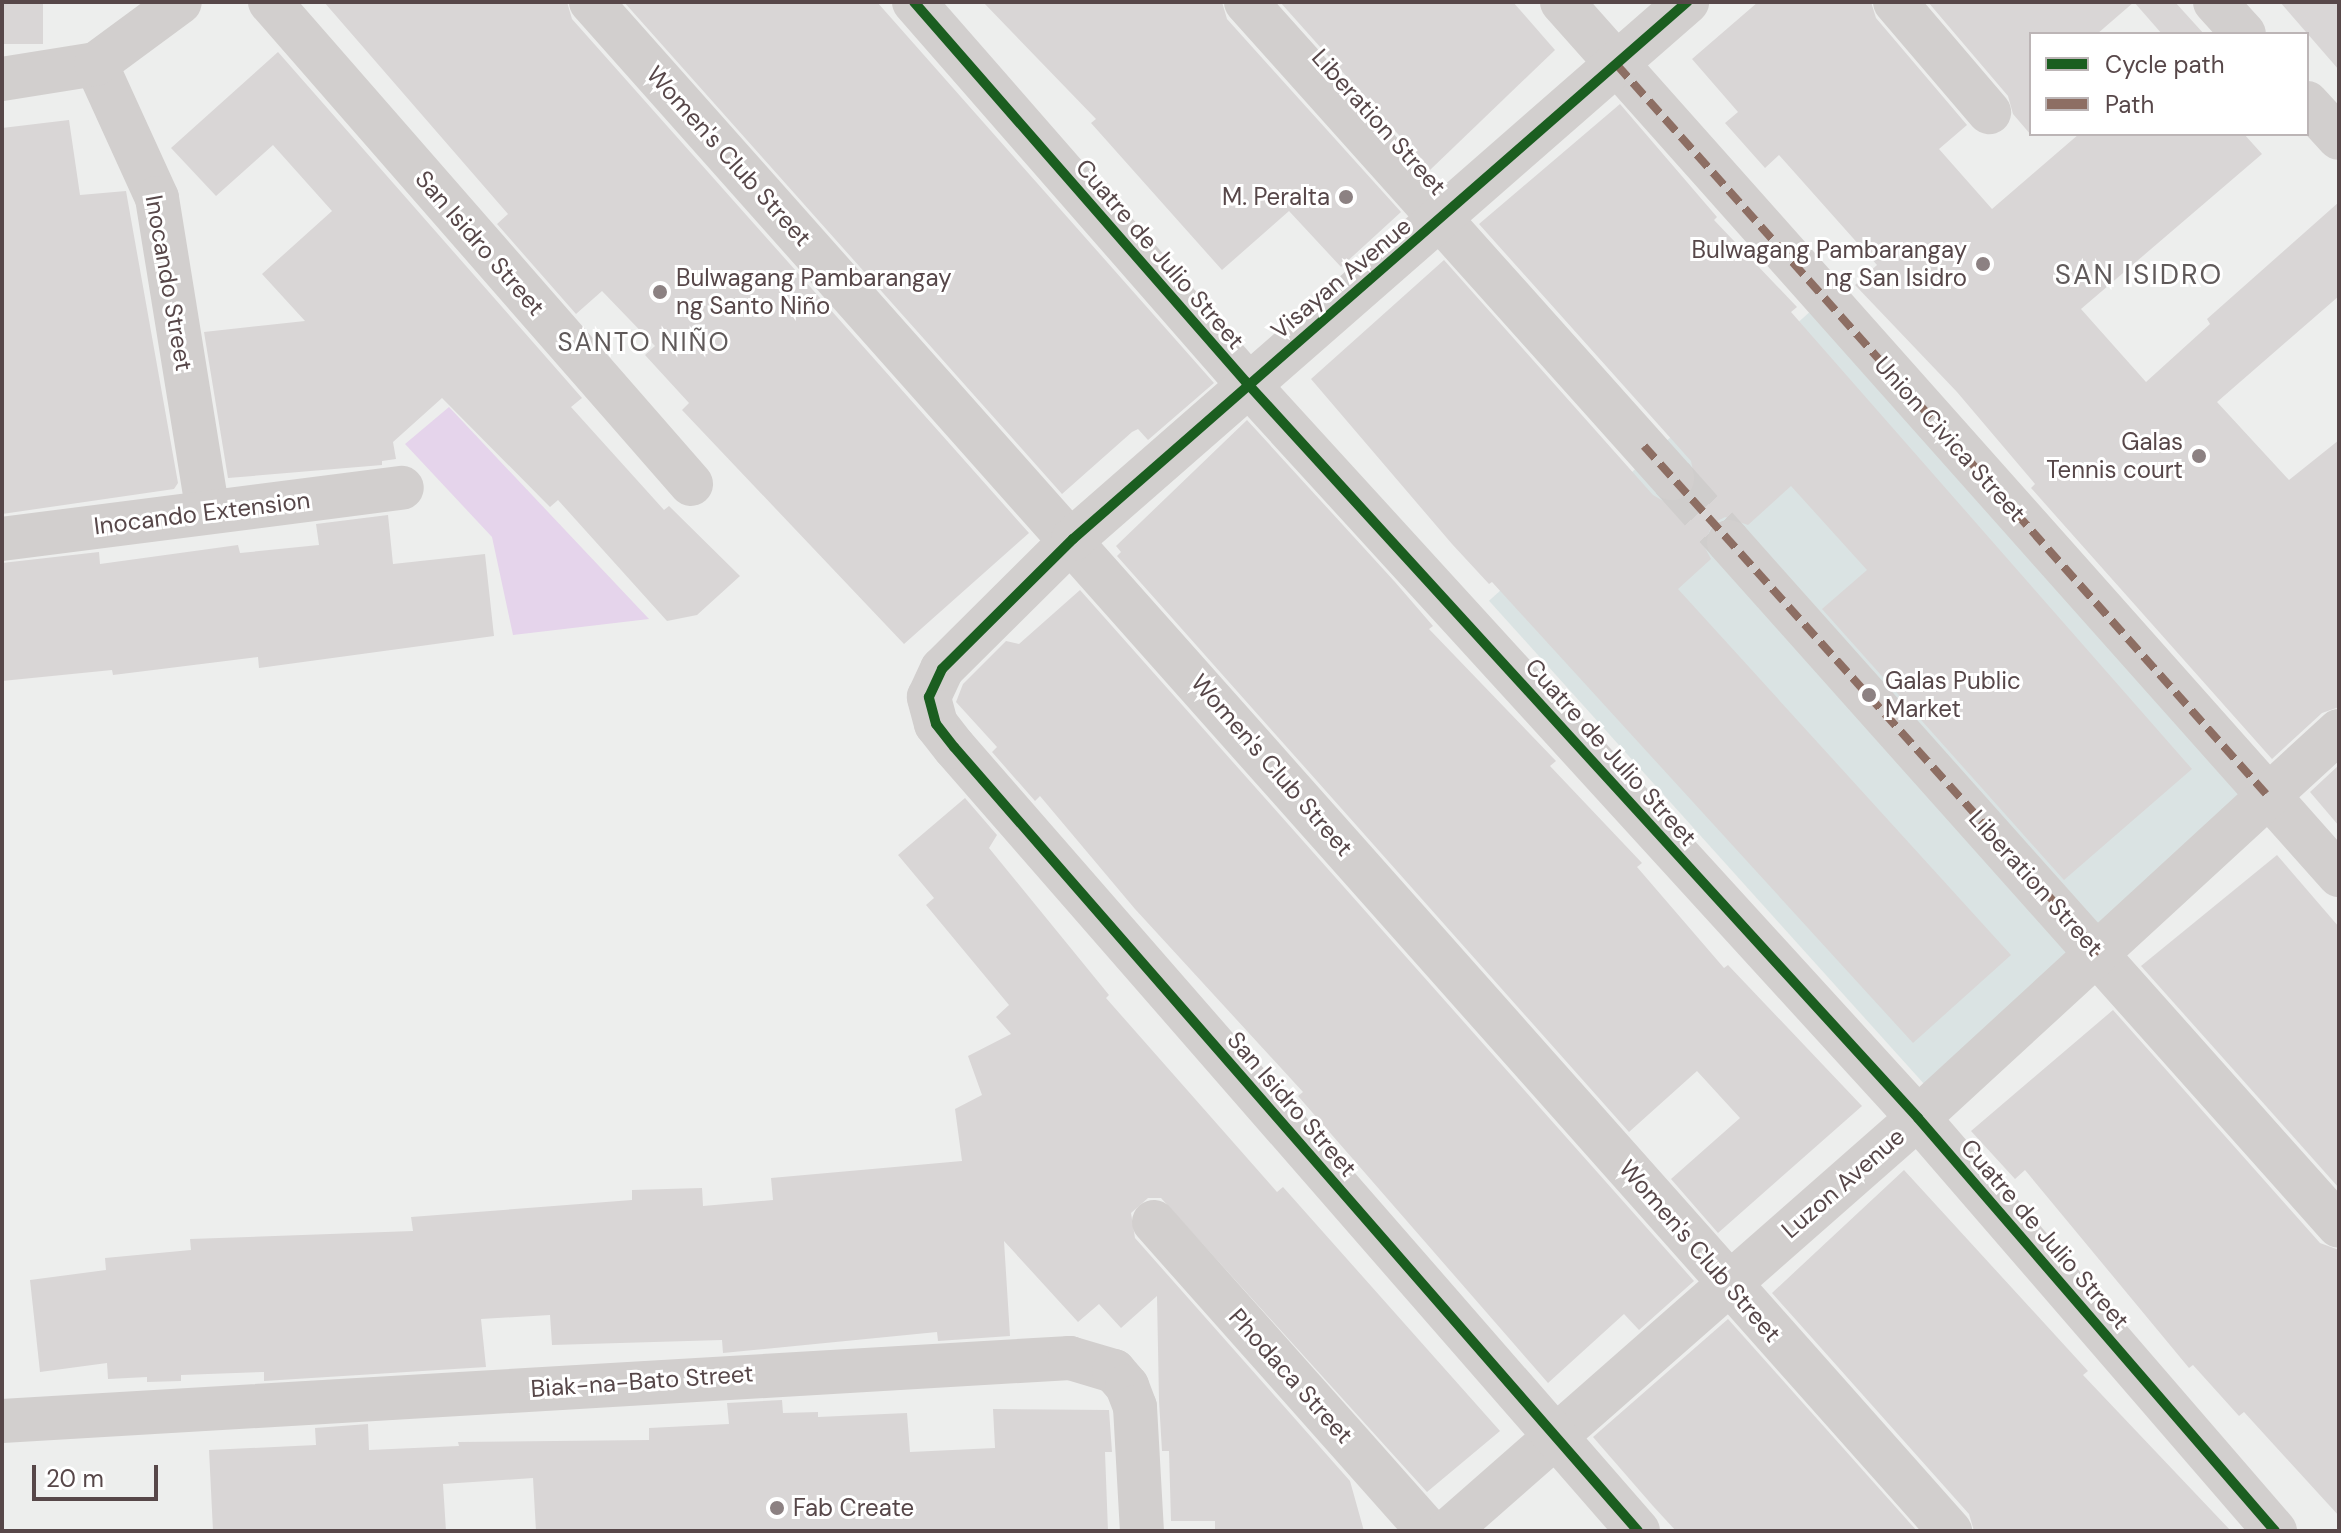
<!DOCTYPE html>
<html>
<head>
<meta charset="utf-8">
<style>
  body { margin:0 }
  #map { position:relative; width:2341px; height:1533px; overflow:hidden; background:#edeeed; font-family:"DM Sans",sans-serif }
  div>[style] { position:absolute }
  .commercial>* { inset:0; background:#dae3e3; transform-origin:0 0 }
  .green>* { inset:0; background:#e5d4eb }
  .building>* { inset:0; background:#d9d6d6; transform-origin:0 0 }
  .minor-tunnel>* { height:44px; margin-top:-22px; transform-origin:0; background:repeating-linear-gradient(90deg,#cfcdcc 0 44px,transparent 0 66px) }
  .minor>* { height:44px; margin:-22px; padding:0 22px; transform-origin:22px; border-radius:22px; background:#d2cfce }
  .quiet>* { height:8px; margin-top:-4px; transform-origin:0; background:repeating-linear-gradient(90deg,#8d6e63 0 16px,transparent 0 24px) }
  .cycleway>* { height:10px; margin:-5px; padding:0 5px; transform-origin:5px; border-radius:5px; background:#1b5e20 }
  .dots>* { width:22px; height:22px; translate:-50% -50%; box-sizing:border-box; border:4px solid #fff; border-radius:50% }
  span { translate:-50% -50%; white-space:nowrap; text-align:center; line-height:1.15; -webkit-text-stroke:6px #fff; paint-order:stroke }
  .street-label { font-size:24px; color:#574749 }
  .poi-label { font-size:24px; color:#574749 }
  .right { translate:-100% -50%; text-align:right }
  .left { translate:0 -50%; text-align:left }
  .neighbourhood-label { font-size:26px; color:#605a5a; letter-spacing:2px }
  .quarter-label { font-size:28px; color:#605a5a; letter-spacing:2px }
  .frame { position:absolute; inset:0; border:4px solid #574749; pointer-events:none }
  .legend { position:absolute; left:2029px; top:32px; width:280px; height:104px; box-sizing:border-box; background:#fff; border:2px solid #bcb5b6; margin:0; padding:10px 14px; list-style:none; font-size:24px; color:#574749 }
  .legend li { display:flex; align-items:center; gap:16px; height:40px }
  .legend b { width:40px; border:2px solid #bcb5b6 }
  .scale { position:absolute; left:32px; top:1465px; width:126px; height:36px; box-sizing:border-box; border:4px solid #574749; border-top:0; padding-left:10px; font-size:24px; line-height:28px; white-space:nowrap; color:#574749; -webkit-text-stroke:6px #fff; paint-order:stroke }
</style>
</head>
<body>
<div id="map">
  <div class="commercial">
    <i style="left:1813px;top:309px;width:651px;height:436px;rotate:48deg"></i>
  </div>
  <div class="green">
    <i style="clip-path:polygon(449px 407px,649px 619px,513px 635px,492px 537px,405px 444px)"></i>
  </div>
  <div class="building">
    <i style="left:2px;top:2px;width:41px;height:42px"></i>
    <i style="clip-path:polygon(324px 2px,567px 2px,572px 19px,1029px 533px,904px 644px,682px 410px,689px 403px,645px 355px,655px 346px,602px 291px,576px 314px,497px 224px,508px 214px)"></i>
    <i style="clip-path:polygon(624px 2px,877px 2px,1214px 383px,1148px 440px,1138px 429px,1132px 432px,1062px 494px)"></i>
    <i style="clip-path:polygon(983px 2px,1222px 2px,1227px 19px,1401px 212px,1341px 267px,1289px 211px,1222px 270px,1091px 123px,1096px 119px)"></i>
    <i style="clip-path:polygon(1280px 2px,1513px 2px,1555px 50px,1430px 170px)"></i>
    <i style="clip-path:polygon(1758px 2px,1871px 2px,1876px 18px,1967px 125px,1939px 149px,1992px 209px,2079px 134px,2244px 134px,2262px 154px,2081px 309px,2146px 382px,2210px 324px,2207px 319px,2339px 202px,2339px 296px,2217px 402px,2289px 480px,2339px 440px,2339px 707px,2322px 713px,2272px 759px,2031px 488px,2035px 484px,1957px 392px,1855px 285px,1877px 265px,1779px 155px,1765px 168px,1725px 123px,1738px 112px,1692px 59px)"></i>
    <i style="clip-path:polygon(1928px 2px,2175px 2px,2204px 34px,2162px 34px,2134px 2px,2097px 34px,2031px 34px,2031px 135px,2013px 114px,2008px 96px)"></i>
    <i style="clip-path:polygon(2280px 2px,2339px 2px,2339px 70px)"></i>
    <i style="clip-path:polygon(278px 52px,582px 398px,571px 407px,664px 510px,669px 506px,740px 576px,697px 615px,667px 621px,558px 500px,550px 507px,442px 398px,393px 442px,396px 459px,382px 461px,382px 465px,228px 478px,204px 332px,305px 321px,262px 274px,332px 211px,273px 145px,216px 196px,171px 148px)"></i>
    <i style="clip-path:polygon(1620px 104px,1717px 217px,1714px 220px,1797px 307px,1791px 312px,2192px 769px,2064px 880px,1822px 609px,1867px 570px,1791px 486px,1748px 525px,1725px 517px,1712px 524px,1704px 546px,1711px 559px,1678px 589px,2011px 955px,1913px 1043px,1492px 582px,1489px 584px,1452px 544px,1311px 379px,1444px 260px,1653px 495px,1665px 502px,1688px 497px,1696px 485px,1691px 461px,1479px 224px)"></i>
    <i style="clip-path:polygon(69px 120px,80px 195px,126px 191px,178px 483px,174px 489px,2px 514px,2px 128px)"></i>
    <i style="clip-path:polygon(1247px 420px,1395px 582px,1433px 626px,1429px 629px,1556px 761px,1550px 766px,1642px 863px,1637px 867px,1724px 968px,1728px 965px,1862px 1106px,1718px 1233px,1671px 1179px,1740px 1118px,1697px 1071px,1629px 1132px,1117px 556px,1121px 552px,1116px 546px)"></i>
    <i style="clip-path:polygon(388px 515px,393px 564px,485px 554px,494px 636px,259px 668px,258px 657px,113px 675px,112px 670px,2px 681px,2px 563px,99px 552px,100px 564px,238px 545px,240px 553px,319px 545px,316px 524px)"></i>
    <i style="clip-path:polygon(1080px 590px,1694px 1281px,1639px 1330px,1624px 1314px,1548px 1383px,1298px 1096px,1303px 1092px,1135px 909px,1040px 796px,1035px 801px,992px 752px,997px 747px,956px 702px,963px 684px,1006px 641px,1019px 644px)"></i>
    <i style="clip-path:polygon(2339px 765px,2339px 826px,2310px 792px)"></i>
    <i style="clip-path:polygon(965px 798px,997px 835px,989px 848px,1109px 995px,1106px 998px,1277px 1192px,1283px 1187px,1500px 1431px,1427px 1492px,1161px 1198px,1148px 1198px,1131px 1213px,1135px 1238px,1350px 1481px,1364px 1531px,1215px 1531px,1215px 1521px,1171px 1521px,1169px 1451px,1162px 1451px,1159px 1401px,1157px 1296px,1121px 1328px,1099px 1304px,1078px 1322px,1004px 1241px,1010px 1336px,938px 1341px,937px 1332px,723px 1353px,722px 1340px,552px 1345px,550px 1315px,481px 1319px,486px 1367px,264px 1381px,264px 1372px,181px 1375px,181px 1381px,147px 1382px,147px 1377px,108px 1379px,107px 1363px,40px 1372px,30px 1280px,106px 1270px,105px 1258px,191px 1250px,190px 1239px,413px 1231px,411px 1217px,632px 1200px,632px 1190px,702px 1188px,703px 1206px,773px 1200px,771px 1178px,962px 1161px,955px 1109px,982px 1095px,968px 1056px,1011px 1034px,996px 1017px,1009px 1005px,926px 905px,934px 898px,898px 855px)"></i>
    <i style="clip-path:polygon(2277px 855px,2339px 927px,2339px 1188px,2141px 966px)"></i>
    <i style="clip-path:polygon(2113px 1010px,2320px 1243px,2339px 1250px,2339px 1516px,2244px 1412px,2239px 1416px,2193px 1365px,2189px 1368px,2025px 1170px,2015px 1179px,1971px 1131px)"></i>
    <i style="clip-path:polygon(1904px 1170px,2088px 1371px,2083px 1375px,2231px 1531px,1974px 1531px,1969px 1514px,1772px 1293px)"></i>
    <i style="clip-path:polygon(1728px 1319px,1917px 1531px,1676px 1531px,1653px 1506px,1593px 1437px)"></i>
    <i style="clip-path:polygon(782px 1400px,783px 1413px,818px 1412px,818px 1417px,907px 1413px,910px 1452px,995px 1448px,993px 1409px,1109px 1410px,1112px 1452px,1105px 1452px,1108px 1531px,536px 1531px,533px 1478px,443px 1484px,446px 1531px,213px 1531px,209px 1450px,316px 1445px,315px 1428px,368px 1424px,369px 1450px,459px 1446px,458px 1442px,649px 1440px,649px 1428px,729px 1424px,727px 1403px)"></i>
  </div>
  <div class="minor-tunnel">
    <i style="left:1672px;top:478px;width:86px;rotate:48.3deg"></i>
  </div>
  <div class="minor">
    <i style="left:270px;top:2px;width:640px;rotate:48.86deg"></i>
    <i style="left:591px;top:2px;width:2046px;rotate:48.37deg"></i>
    <i style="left:914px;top:2px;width:505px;rotate:48.86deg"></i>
    <i style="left:1246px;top:382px;width:997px;rotate:47.6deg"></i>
    <i style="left:1918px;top:1118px;width:546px;rotate:49.16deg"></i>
    <i style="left:1246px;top:2px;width:639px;rotate:48.17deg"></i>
    <i style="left:1562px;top:2px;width:1169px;rotate:48.33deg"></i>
    <i style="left:1895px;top:2px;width:145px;rotate:49.5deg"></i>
    <i style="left:2215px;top:2px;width:43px;rotate:47.8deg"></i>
    <i style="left:96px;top:64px;width:147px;rotate:65.5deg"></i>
    <i style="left:157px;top:198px;width:318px;rotate:80.8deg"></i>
    <i style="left:2px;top:79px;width:95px;rotate:-9.1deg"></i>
    <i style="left:96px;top:64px;width:104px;rotate:-36.4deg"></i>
    <i style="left:2307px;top:103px;width:47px;rotate:47.6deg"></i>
    <i style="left:2px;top:539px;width:403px;rotate:-7.3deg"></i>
    <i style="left:1729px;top:542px;width:916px;rotate:48.27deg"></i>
    <i style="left:1154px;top:1222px;width:413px;rotate:48.4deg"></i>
    <i style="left:2px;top:1421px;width:1070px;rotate:-3.38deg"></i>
    <i style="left:1070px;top:1358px;width:46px;rotate:16.5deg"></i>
    <i style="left:1114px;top:1371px;width:20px;rotate:49deg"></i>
    <i style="left:1127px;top:1386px;width:22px;rotate:69deg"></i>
    <i style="left:1135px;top:1407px;width:124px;rotate:86.8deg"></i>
    <i style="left:1448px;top:1531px;width:626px;rotate:-41.31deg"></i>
    <i style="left:1918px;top:1118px;width:572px;rotate:-42.59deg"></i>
    <i style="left:1638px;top:1531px;width:1040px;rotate:-131.1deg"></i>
    <i style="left:954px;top:747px;width:29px;rotate:-128deg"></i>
    <i style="left:936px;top:724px;width:28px;rotate:-105deg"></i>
    <i style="left:929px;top:697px;width:31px;rotate:-65deg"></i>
    <i style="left:942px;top:669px;width:185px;rotate:-44.8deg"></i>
    <i style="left:1073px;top:539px;width:816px;rotate:-41.17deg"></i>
  </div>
  <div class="quiet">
    <i style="left:1617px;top:65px;width:976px;rotate:48.32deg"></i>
    <i style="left:1644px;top:446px;width:682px;rotate:48.03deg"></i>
  </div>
  <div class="cycleway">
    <i style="left:914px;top:2px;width:505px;rotate:48.86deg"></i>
    <i style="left:1246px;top:382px;width:997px;rotate:47.6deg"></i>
    <i style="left:1918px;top:1118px;width:546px;rotate:49.16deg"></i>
    <i style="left:1638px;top:1531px;width:1040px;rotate:-131.1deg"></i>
    <i style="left:954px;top:747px;width:29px;rotate:-128deg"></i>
    <i style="left:936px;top:724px;width:28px;rotate:-105deg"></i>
    <i style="left:929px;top:697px;width:31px;rotate:-65deg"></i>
    <i style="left:942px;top:669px;width:185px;rotate:-44.8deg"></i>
    <i style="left:1073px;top:539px;width:816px;rotate:-41.17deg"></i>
  </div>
  <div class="dots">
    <i style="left:1346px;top:197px;background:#8c8182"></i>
    <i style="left:1983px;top:264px;background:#8c8182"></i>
    <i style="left:660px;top:292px;background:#8c8182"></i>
    <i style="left:2199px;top:456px;background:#8c8182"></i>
    <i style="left:1869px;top:695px;background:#8c8182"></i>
    <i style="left:777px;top:1508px;background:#8c8182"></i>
  </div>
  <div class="street-label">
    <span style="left:1379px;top:122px;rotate:48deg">Liberation Street</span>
    <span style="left:729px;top:156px;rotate:48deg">Women's Club Street</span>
    <span style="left:480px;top:243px;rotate:49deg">San Isidro Street</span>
    <span style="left:1160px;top:254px;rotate:49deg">Cuatre de Julio Street</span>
    <span style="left:1341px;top:278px;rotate:-40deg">Visayan Avenue</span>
    <span style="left:169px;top:283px;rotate:80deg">Inocando Street</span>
    <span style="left:1950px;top:439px;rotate:48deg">Union Civica Street</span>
    <span style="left:202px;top:513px;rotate:-7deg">Inocando Extension</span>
    <span style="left:1611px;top:752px;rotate:48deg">Cuatre de Julio Street</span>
    <span style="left:1272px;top:765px;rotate:49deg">Women's Club Street</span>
    <span style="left:2036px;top:883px;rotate:48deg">Liberation Street</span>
    <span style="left:1292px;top:1104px;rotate:49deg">San Isidro Street</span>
    <span style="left:1843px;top:1183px;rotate:-41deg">Luzon Avenue</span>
    <span style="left:2045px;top:1234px;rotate:49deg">Cuatre de Julio Street</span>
    <span style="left:1700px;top:1251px;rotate:49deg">Women's Club Street</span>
    <span style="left:1291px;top:1376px;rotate:48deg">Phodaca Street</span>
    <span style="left:642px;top:1381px;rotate:-4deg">Biak-na-Bato Street</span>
  </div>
  <div class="poi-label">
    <span class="right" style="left:1330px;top:197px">M. Peralta</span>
    <span class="right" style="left:1967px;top:264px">Bulwagang Pambarangay<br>ng San Isidro</span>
    <span class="left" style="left:676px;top:292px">Bulwagang Pambarangay<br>ng Santo Niño</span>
    <span class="right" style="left:2183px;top:456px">Galas<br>Tennis court</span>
    <span class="left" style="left:1885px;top:695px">Galas Public<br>Market</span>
    <span class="left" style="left:793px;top:1508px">Fab Create</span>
  </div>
  <div class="neighbourhood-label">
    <span style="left:644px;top:343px">SANTO NIÑO</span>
  </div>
  <div class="quarter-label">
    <span style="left:2139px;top:275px">SAN ISIDRO</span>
  </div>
  <div class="frame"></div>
  <ul class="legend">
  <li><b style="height:10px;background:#1b5e20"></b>Cycle path</li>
  <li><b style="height:10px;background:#8d6e63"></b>Path</li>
  </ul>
  <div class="scale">20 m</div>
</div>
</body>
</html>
